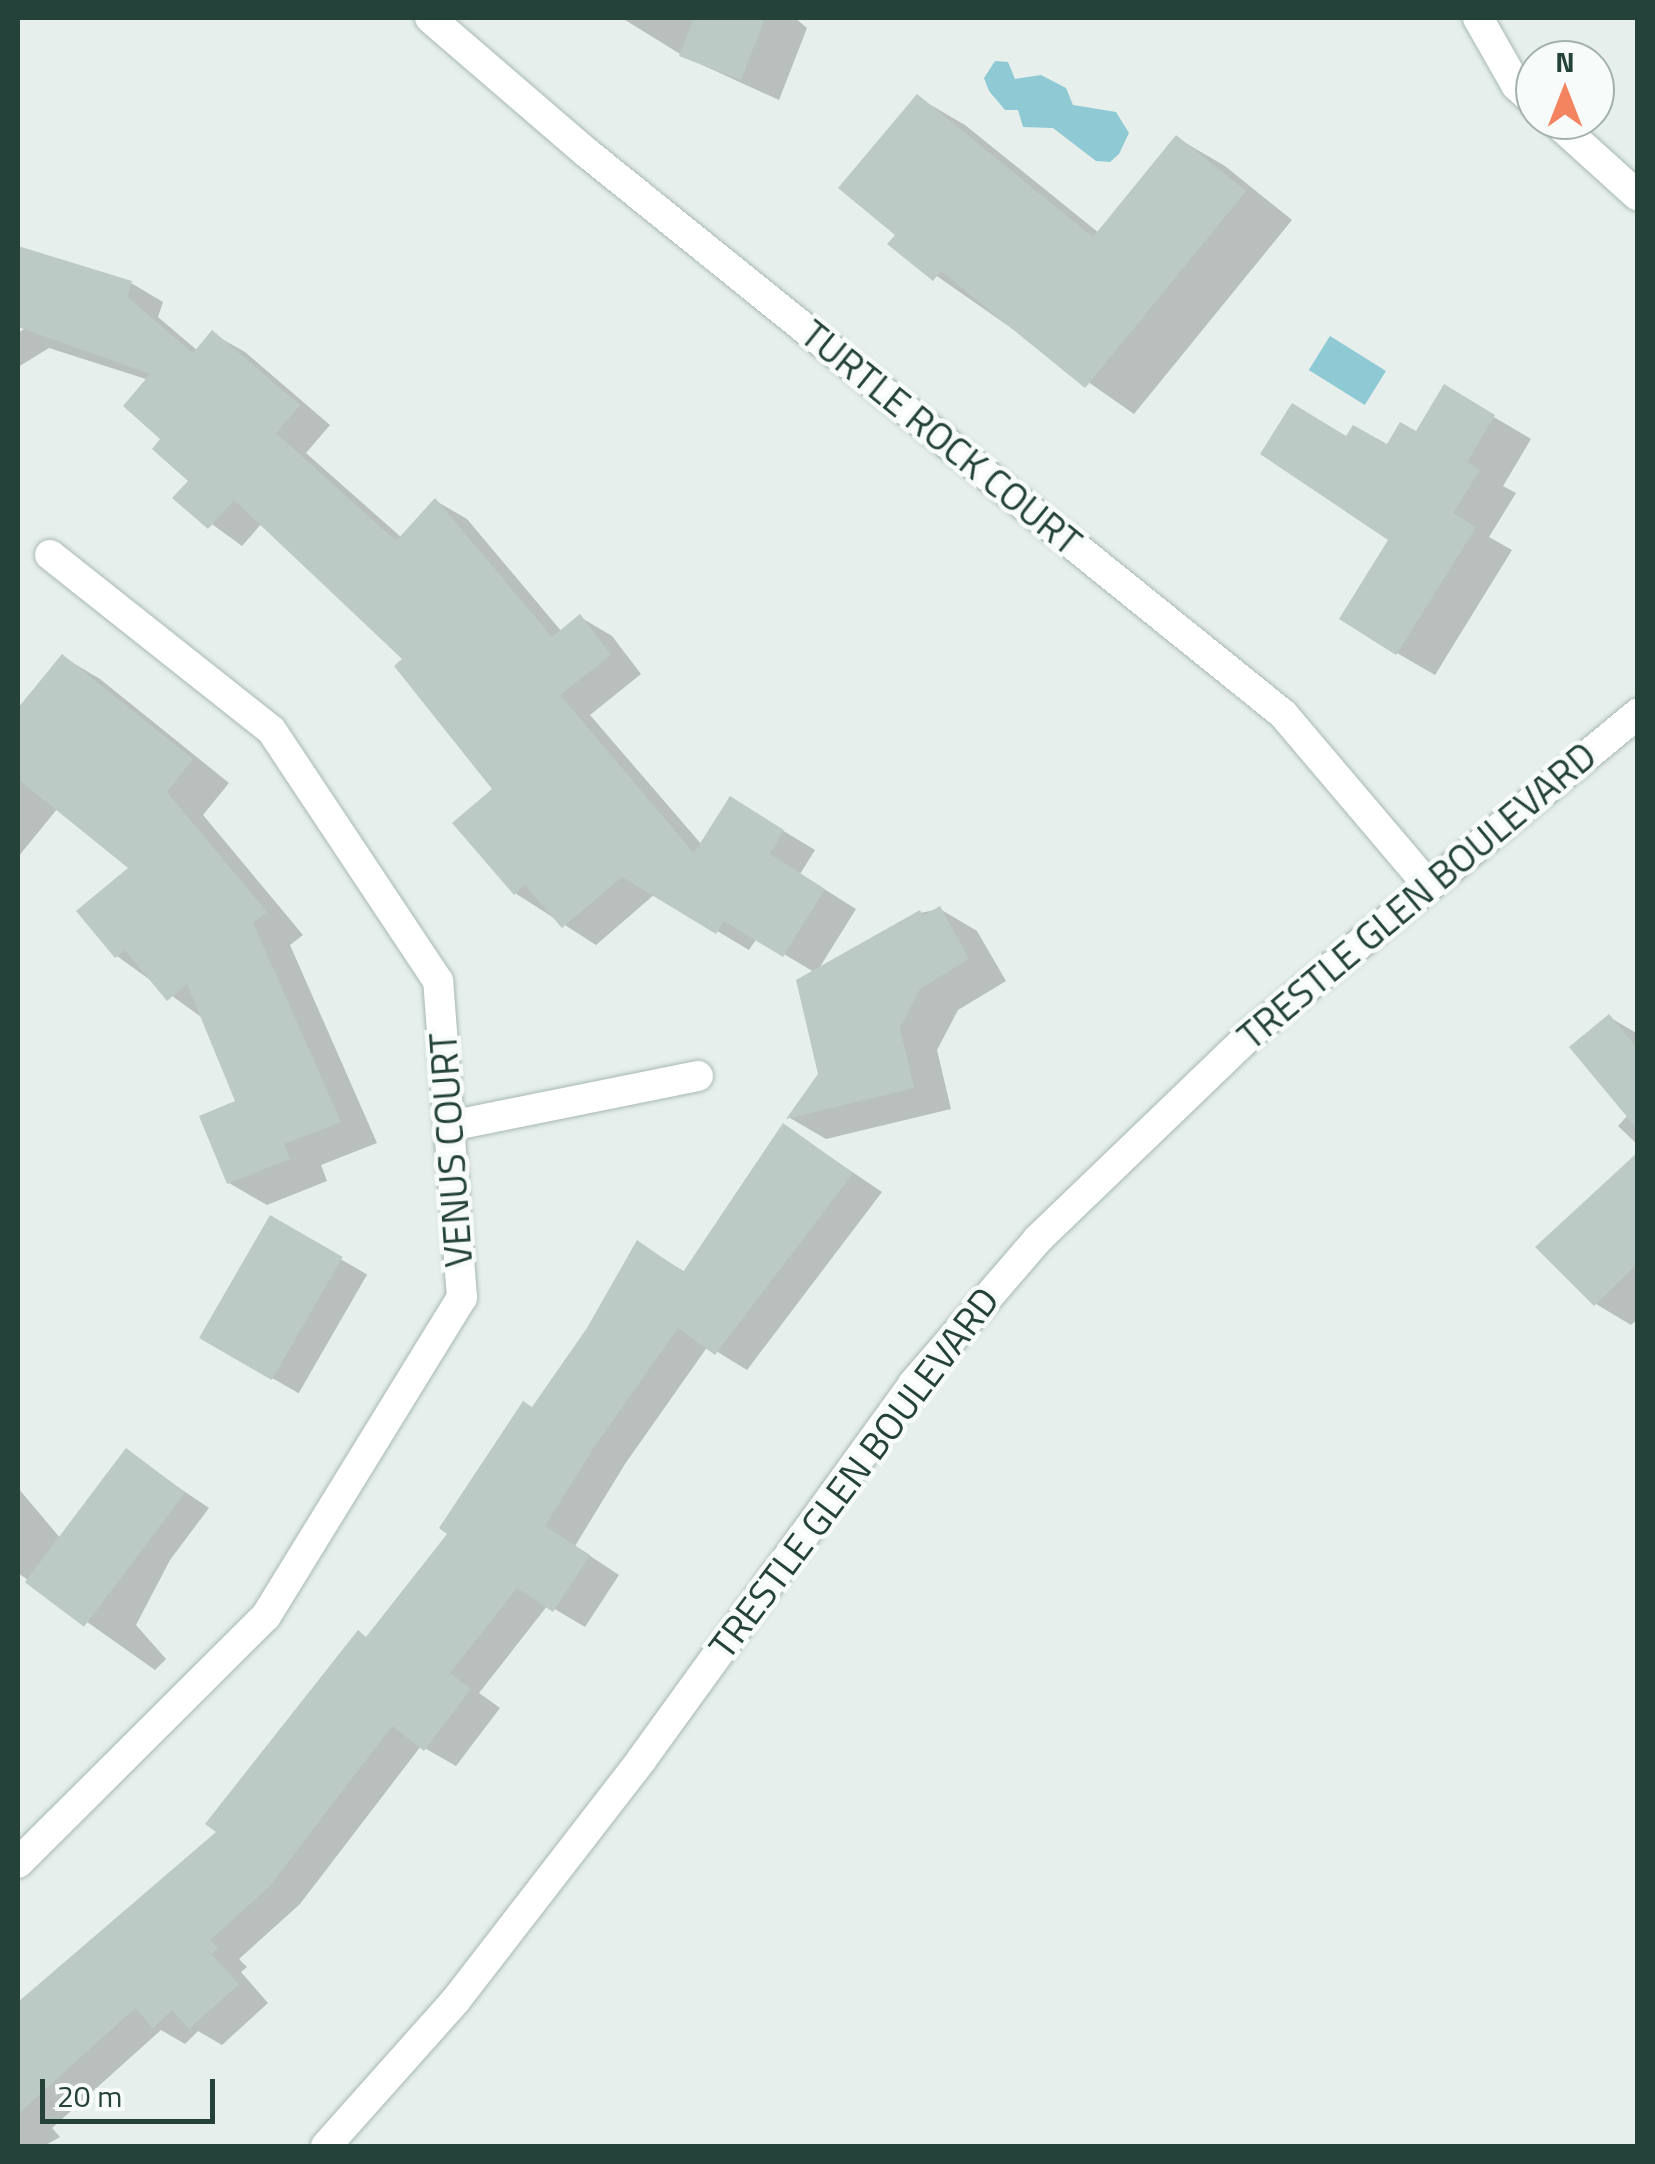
<!DOCTYPE html>
<html>
<head>
<meta charset="utf-8">
<style>
  body { margin:0 }
  #map { position:relative; width:1655px; height:2164px; overflow:hidden; background:#e6efeb; font-family:"Titillium Web",sans-serif }
  div>[style] { position:absolute }
  .water>* { inset:0; background:#8ec9d4; transform-origin:0 0 }
  .shadow>* { inset:0; background:#0003; transform-origin:0 0 }
  .building>* { inset:0; background:#bbcac4; transform-origin:0 0 }
  .roads { filter:drop-shadow(0 0 2px #a8b8b2) drop-shadow(0 0 2px #a8b8b2) }
  .minor>* { height:30px; margin:-15px; padding:0 15px; transform-origin:15px; border-radius:15px; background:#fff }
  span { translate:-50% -50%; white-space:nowrap; text-align:center; line-height:1.15; -webkit-text-stroke:9px #f7fbf9; paint-order:stroke }
  .street-label { font-size:38px; color:#24423a }
  .frame { position:absolute; inset:0; border:20px solid #24423a; pointer-events:none }
  .north { position:absolute; left:1515px; top:40px; width:100px; height:100px; box-sizing:border-box; background:#f7fbf9; border:2px solid #a3b1ad; border-radius:50%; rotate:0deg; font-size:28px; font-weight:700; line-height:40px; text-align:center; color:#24423a }
  .north::after { content:''; display:block; margin:auto; width:35px; height:45px; background:#f4845f; clip-path:polygon(50% 0,100% 100%,50% 72%,0 100%) }
  .scale { position:absolute; left:40px; top:2079px; width:175px; height:45px; box-sizing:border-box; border:5px solid #24423a; border-top:0; padding-left:12px; font-size:30px; line-height:35px; white-space:nowrap; color:#24423a; -webkit-text-stroke:8px #f7fbf9; paint-order:stroke }
</style>
</head>
<body>
<div id="map">
  <div class="water">
    <i style="clip-path:polygon(995px 61px,1008px 62px,1015px 79px,1041px 75px,1066px 88px,1073px 105px,1116px 112px,1129px 133px,1119px 154px,1110px 162px,1096px 161px,1053px 128px,1023px 127px,1018px 110px,1005px 110px,989px 91px,984px 78px)"></i>
    <i style="left:1330px;top:336px;width:66px;height:40px;rotate:32deg"></i>
  </div>
  <div class="shadow">
    <i style="clip-path:polygon(622px 18px,795px 18px,807px 28px,779px 100px,685px 57px)"></i>
    <i style="clip-path:polygon(917px 97px,965px 125px,1099px 233px,1177px 138px,1225px 166px,1292px 220px,1134px 414px,891px 244px,899px 234px)"></i>
    <i style="clip-path:polygon(18px 248px,131px 283px,163px 302px,158px 317px,198px 351px,213px 334px,245px 352px,330px 425px,306px 453px,402px 538px,436px 501px,467px 519px,562px 632px,580px 617px,612px 636px,641px 674px,590px 715px,702px 845px,762px 818px,815px 850px,800px 874px,856px 909px,818px 970px,920px 913px,940px 909px,977px 931px,1006px 981px,958px 1010px,937px 1050px,951px 1109px,826px 1139px,790px 1118px,821px 1074px,814px 972px,757px 938px,749px 950px,655px 894px,596px 945px,515px 893px,496px 789px,406px 659px,262px 523px,242px 546px,176px 498px,192px 481px,164px 438px,149px 380px,49px 348px,18px 367px,18px 333px,27px 327px,18px 327px)"></i>
    <i style="clip-path:polygon(1482px 410px,1531px 439px,1503px 486px,1516px 493px,1489px 537px,1512px 550px,1435px 675px,1397px 653px,1391px 539px,1347px 438px,1387px 448px)"></i>
    <i style="clip-path:polygon(63px 657px,100px 679px,229px 783px,203px 815px,303px 935px,290px 945px,377px 1143px,321px 1165px,327px 1181px,267px 1205px,229px 1183px,238px 1103px,204px 1019px,117px 956px,132px 868px,58px 808px,18px 857px,18px 712px)"></i>
    <i style="clip-path:polygon(1609px 1017px,1638px 1034px,1638px 1145px,1618px 1126px,1628px 1115px)"></i>
    <i style="clip-path:polygon(784px 1126px,882px 1192px,747px 1370px,708px 1346px,625px 1464px,575px 1546px,619px 1575px,585px 1627px,548px 1605px,479px 1693px,500px 1708px,456px 1766px,421px 1746px,300px 1904px,239px 1959px,247px 1967px,241px 1972px,268px 2003px,222px 2045px,198px 2031px,185px 2044px,161px 2030px,52px 2128px,60px 2137px,44px 2146px,18px 2146px,18px 2010px,220px 1832px,450px 1533px,589px 1330px,638px 1243px,685px 1272px)"></i>
    <i style="clip-path:polygon(1638px 1156px,1638px 1319px,1631px 1325px,1596px 1304px)"></i>
    <i style="left:271px;top:1219px;width:111px;height:137px;rotate:30deg"></i>
    <i style="clip-path:polygon(126px 1452px,209px 1508px,170px 1560px,136px 1625px,166px 1659px,155px 1670px,18px 1573px,18px 1488px,61px 1539px)"></i>
  </div>
  <div class="building">
    <i style="clip-path:polygon(694px 18px,765px 18px,741px 80px,679px 56px)"></i>
    <i style="clip-path:polygon(917px 94px,1093px 237px,1176px 135px,1246px 191px,1085px 388px,941px 271px,933px 281px,887px 244px,895px 235px,838px 188px)"></i>
    <i style="clip-path:polygon(18px 246px,132px 281px,127px 297px,193px 353px,212px 330px,300px 405px,276px 433px,396px 541px,435px 498px,552px 637px,580px 614px,611px 655px,560px 695px,694px 853px,730px 796px,784px 830px,770px 854px,825px 889px,783px 957px,724px 921px,716px 934px,622px 877px,562px 928px,525px 885px,514px 895px,452px 823px,492px 789px,394px 666px,402px 659px,234px 500px,208px 529px,172px 498px,188px 481px,152px 449px,160px 439px,123px 406px,150px 374px,18px 327px)"></i>
    <i style="clip-path:polygon(1444px 384px,1495px 415px,1467px 462px,1480px 470px,1453px 513px,1476px 527px,1396px 655px,1339px 619px,1388px 540px,1260px 454px,1292px 403px,1346px 436px,1353px 425px,1387px 444px,1400px 422px,1416px 431px)"></i>
    <i style="clip-path:polygon(62px 654px,193px 759px,167px 792px,267px 912px,253px 923px,341px 1122px,284px 1144px,290px 1159px,227px 1184px,199px 1116px,235px 1101px,187px 984px,167px 1001px,125px 950px,115px 958px,76px 911px,128px 868px,18px 779px,18px 708px)"></i>
    <i style="clip-path:polygon(940px 906px,969px 959px,920px 989px,900px 1028px,914px 1088px,786px 1119px,818px 1074px,796px 980px,920px 910px,923px 916px)"></i>
    <i style="clip-path:polygon(1609px 1014px,1638px 1049px,1638px 1130px,1569px 1047px)"></i>
    <i style="clip-path:polygon(783px 1123px,853px 1173px,715px 1355px,678px 1328px,594px 1447px,545px 1526px,590px 1555px,553px 1612px,517px 1588px,450px 1673px,471px 1689px,424px 1751px,392px 1726px,269px 1887px,210px 1940px,218px 1949px,211px 1954px,239px 1984px,189px 2029px,172px 2010px,153px 2028px,135px 2008px,18px 2114px,18px 2002px,216px 1832px,205px 1824px,238px 1782px,358px 1630px,366px 1637px,447px 1534px,439px 1528px,523px 1401px,532px 1407px,587px 1328px,637px 1240px,683px 1272px)"></i>
    <i style="clip-path:polygon(1638px 1152px,1638px 1263px,1594px 1306px,1535px 1247px)"></i>
    <i style="left:270px;top:1215px;width:84px;height:142px;rotate:30deg"></i>
    <i style="left:126px;top:1448px;width:74px;height:168px;rotate:37deg"></i>
  </div>
  <div class="roads">
    <div class="minor">
      <i style="left:430px;top:18px;width:207px;rotate:40.7deg"></i>
      <i style="left:587px;top:153px;width:894px;rotate:38.87deg"></i>
      <i style="left:1283px;top:714px;width:223px;rotate:49.7deg"></i>
      <i style="left:1478px;top:18px;width:77px;rotate:60.4deg"></i>
      <i style="left:1516px;top:85px;width:25px;rotate:42deg"></i>
      <i style="left:1554px;top:120px;width:113px;rotate:42.1deg"></i>
      <i style="left:450px;top:1126px;width:253px;rotate:-11.4deg"></i>
      <i style="left:18px;top:1863px;width:350px;rotate:-44.9deg"></i>
      <i style="left:266px;top:1616px;width:374px;rotate:-58.4deg"></i>
      <i style="left:462px;top:1298px;width:318px;rotate:-94.3deg"></i>
      <i style="left:438px;top:981px;width:301px;rotate:-123.6deg"></i>
      <i style="left:271px;top:730px;width:282px;rotate:-141.6deg"></i>
      <i style="left:326px;top:2146px;width:195px;rotate:-48.3deg"></i>
      <i style="left:456px;top:2000px;width:304px;rotate:-52.3deg"></i>
      <i style="left:642px;top:1759px;width:463px;rotate:-54.1deg"></i>
      <i style="left:913px;top:1384px;width:191px;rotate:-49.2deg"></i>
      <i style="left:1038px;top:1239px;width:298px;rotate:-43.9deg"></i>
      <i style="left:1253px;top:1032px;width:500px;rotate:-39.6deg"></i>
    </div>
  </div>
  <div class="street-label">
    <span style="left:941px;top:438px;rotate:39deg">TURTLE ROCK COURT</span>
    <span style="left:1417px;top:896px;rotate:-40deg">TRESTLE GLEN BOULEVARD</span>
    <span style="left:451px;top:1150px;rotate:-94deg">VENUS COURT</span>
    <span style="left:854px;top:1473px;rotate:-53deg">TRESTLE GLEN BOULEVARD</span>
  </div>
  <div class="frame"></div>
  <div class="north">N</div>
  <div class="scale">20 m</div>
</div>
</body>
</html>
